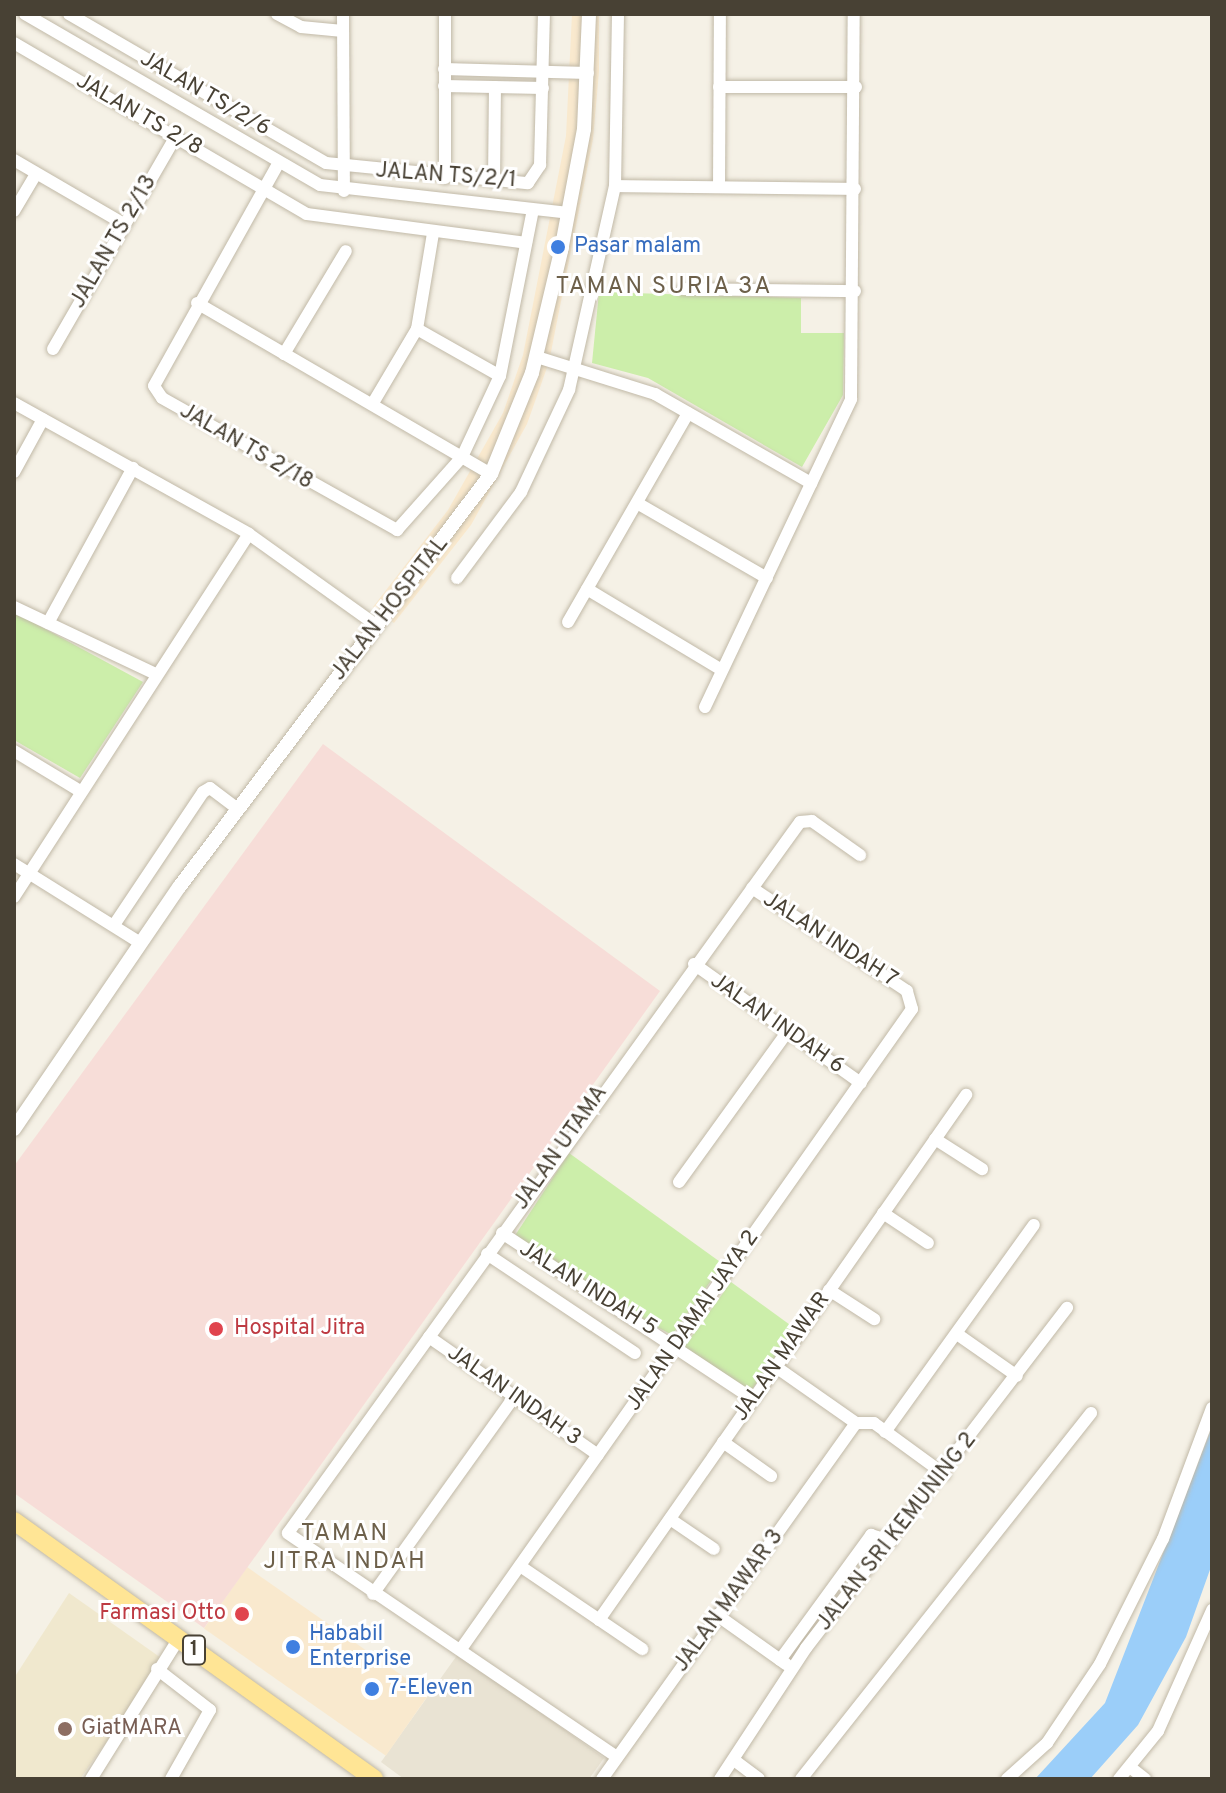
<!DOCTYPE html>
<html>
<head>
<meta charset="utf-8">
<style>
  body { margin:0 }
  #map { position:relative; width:1226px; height:1793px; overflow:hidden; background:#f5f1e6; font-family:Overpass,sans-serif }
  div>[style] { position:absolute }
  .residential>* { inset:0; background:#e9e3d3 }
  .commercial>* { inset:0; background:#f9e9ce; transform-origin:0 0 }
  .education>* { inset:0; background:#f0e8ce }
  .medical>* { inset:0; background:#f7ddd8 }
  .green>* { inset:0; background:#cea; transform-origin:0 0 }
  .water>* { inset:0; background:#9bcef9 }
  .roads { filter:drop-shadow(0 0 2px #c1b9a7) drop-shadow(0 0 2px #c1b9a7) }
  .minor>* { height:12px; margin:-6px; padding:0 6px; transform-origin:6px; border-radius:6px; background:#fff }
  .tertiary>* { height:14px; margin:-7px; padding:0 7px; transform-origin:7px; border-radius:7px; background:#fff }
  .primary>* { height:18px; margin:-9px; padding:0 9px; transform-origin:9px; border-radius:9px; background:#ffe595 }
  .dots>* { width:22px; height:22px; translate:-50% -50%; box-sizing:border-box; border:4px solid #fff; border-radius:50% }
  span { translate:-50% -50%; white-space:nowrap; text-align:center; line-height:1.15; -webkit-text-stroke:6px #fff; paint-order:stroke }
  .shield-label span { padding:2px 6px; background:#fff; border:2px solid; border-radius:6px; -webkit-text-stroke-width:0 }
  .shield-label { font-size:20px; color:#484134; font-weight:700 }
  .street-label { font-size:22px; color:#484134 }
  .shop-label { font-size:22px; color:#366cbe }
  .left { translate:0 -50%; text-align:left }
  .health-label { font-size:22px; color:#be3a42 }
  .right { translate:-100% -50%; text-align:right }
  .education-label { font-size:22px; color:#785e54 }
  .neighbourhood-label { font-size:24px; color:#6d604a; letter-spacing:2px }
  .frame { position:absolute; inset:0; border:16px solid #484134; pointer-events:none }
</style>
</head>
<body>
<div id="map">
  <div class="residential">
    <i style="clip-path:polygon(458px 1654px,604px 1758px,589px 1779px,404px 1779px,381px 1762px)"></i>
  </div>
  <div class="commercial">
    <i style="clip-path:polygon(572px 14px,599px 14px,599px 71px,593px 139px,549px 362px,527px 424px,471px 525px,394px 623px,373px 607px,448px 510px,503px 413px,523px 355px,566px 136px)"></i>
    <i style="left:247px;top:1567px;width:222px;height:75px;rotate:35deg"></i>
  </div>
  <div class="education">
    <i style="clip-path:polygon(69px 1593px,164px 1660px,80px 1779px,14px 1779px,14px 1678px)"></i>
  </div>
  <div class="medical">
    <i style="clip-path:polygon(323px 744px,660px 991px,204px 1628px,14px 1493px,14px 1166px)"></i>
  </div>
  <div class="green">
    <i style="clip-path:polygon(599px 292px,801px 298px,801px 333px,844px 333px,843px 395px,802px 467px,648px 378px,592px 363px)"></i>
    <i style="clip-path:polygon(14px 612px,143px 682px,80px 778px,14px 740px)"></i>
    <i style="clip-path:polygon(569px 1153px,723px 1264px,672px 1335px,576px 1284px,514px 1237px)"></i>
    <i style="left:731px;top:1282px;width:80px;height:80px;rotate:36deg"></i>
  </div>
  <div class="water">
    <i style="clip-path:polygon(1212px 1427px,1212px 1564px,1186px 1637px,1138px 1725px,1090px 1779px,1035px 1779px,1105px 1703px)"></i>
  </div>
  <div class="roads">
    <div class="minor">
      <i style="left:25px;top:14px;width:341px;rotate:30.1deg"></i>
      <i style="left:320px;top:185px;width:250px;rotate:6.4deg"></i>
      <i style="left:69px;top:14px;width:297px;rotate:30.1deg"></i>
      <i style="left:326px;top:163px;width:203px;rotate:5.7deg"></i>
      <i style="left:528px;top:183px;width:22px;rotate:-56deg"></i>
      <i style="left:540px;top:165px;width:151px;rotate:-88.5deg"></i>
      <i style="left:277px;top:14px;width:27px;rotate:28deg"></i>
      <i style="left:301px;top:27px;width:42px;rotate:5.4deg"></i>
      <i style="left:343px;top:14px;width:177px;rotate:89.7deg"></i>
      <i style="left:445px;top:14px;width:164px;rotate:90deg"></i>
      <i style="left:14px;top:43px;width:339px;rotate:30.3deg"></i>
      <i style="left:307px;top:214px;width:221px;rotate:7.5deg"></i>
      <i style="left:444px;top:69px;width:144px;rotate:1.6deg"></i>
      <i style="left:444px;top:86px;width:99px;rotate:1.2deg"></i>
      <i style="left:719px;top:87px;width:137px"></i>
      <i style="left:14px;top:160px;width:127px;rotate:30.2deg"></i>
      <i style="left:278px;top:164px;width:254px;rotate:119.2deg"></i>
      <i style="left:154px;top:386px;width:14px;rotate:56deg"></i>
      <i style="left:162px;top:398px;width:270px;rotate:29.3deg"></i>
      <i style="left:397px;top:530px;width:98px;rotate:-48.3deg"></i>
      <i style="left:462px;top:457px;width:89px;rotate:-64.9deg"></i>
      <i style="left:500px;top:376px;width:169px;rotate:-78.8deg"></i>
      <i style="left:494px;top:181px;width:94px;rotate:-89.4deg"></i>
      <i style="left:615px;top:186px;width:240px;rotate:0.7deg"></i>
      <i style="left:719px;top:187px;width:173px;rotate:-89.7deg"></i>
      <i style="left:14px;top:211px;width:43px;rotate:-59.3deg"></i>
      <i style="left:683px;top:289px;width:172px;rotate:0.7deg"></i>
      <i style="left:197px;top:303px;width:340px;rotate:30.2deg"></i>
      <i style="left:417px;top:329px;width:95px;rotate:29.5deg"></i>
      <i style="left:53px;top:349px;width:246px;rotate:-60deg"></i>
      <i style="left:284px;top:354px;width:120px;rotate:-59deg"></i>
      <i style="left:537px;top:357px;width:124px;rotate:17.4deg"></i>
      <i style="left:655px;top:394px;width:180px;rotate:29.7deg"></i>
      <i style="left:14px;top:403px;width:269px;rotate:29.1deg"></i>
      <i style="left:249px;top:534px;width:156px;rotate:35.6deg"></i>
      <i style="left:373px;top:403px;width:86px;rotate:-59.3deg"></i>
      <i style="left:417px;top:329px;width:97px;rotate:-80.5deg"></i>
      <i style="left:14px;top:472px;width:60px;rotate:-61.3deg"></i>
      <i style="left:637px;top:503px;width:150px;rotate:30deg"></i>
      <i style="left:457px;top:578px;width:107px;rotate:-53.3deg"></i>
      <i style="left:521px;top:492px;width:113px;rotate:-64.8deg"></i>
      <i style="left:569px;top:390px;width:209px;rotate:-77.3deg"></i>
      <i style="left:615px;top:186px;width:172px;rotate:-89deg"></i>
      <i style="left:587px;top:589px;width:157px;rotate:31deg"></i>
      <i style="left:14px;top:607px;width:157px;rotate:25.3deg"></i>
      <i style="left:568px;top:622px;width:241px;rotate:-60.1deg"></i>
      <i style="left:48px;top:623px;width:177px;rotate:-61.3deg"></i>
      <i style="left:705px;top:707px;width:341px;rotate:-64.6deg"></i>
      <i style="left:851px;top:399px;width:385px;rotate:-89.6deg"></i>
      <i style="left:14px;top:751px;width:77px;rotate:31.2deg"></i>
      <i style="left:14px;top:864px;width:147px;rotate:32deg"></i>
      <i style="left:14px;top:897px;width:432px;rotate:-57.1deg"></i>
      <i style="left:114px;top:925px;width:160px;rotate:-56.2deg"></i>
      <i style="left:203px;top:792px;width:8px;rotate:-30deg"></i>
      <i style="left:210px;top:788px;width:34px;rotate:37deg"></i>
      <i style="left:694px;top:964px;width:205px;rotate:35.5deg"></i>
      <i style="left:935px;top:1139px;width:56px;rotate:32.6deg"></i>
      <i style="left:679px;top:1182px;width:186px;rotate:-54.2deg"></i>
      <i style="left:883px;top:1213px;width:54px;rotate:33.7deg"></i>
      <i style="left:502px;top:1233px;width:301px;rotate:33.5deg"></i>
      <i style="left:487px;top:1254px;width:178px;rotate:33.8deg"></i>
      <i style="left:829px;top:1290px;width:54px;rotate:32.8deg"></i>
      <i style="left:957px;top:1334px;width:73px;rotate:35deg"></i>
      <i style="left:429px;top:1337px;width:206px;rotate:34.9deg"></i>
      <i style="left:776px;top:1367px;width:98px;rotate:35deg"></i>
      <i style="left:885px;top:1432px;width:255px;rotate:-54.3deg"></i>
      <i style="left:723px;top:1442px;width:59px;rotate:35.3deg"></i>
      <i style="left:670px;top:1519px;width:53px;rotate:34.3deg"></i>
      <i style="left:520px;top:1566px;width:148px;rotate:34.2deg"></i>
      <i style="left:373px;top:1594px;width:244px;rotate:-54.4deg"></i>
      <i style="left:717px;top:1615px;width:85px;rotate:35.4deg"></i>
      <i style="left:599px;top:1620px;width:641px;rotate:-55.04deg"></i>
      <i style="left:461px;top:1649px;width:783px;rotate:-54.83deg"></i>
      <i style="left:912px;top:1009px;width:19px;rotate:-106deg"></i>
      <i style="left:907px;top:991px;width:186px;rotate:-146.4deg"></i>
      <i style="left:780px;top:1660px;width:155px;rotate:-53.9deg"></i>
      <i style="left:871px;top:1535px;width:21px;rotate:17deg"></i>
      <i style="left:157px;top:1669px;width:67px;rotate:37.7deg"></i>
      <i style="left:210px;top:1710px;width:79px;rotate:119.5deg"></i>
      <i style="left:617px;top:1757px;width:398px;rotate:-145.8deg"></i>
      <i style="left:288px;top:1533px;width:876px;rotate:-54.24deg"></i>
      <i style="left:800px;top:822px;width:12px;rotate:-5deg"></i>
      <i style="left:812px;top:821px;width:59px;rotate:35.3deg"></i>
      <i style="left:734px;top:1760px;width:31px;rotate:37deg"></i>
      <i style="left:1131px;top:1768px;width:18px;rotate:38deg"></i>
      <i style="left:91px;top:1779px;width:166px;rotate:-58deg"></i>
      <i style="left:602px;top:1779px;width:437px;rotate:-54.5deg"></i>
      <i style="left:856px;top:1423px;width:18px"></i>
      <i style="left:874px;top:1423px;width:87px;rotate:36.1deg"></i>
      <i style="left:720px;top:1779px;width:157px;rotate:-56.7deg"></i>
      <i style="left:806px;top:1648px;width:429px;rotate:-52.5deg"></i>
      <i style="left:801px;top:1779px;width:467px;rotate:-51.6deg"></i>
      <i style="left:1007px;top:1779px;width:54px;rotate:-42deg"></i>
      <i style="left:1047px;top:1743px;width:95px;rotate:-56.1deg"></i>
      <i style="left:1100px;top:1664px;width:140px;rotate:-63.3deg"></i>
      <i style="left:1163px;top:1539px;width:140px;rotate:-69.5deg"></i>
      <i style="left:1119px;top:1779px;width:62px;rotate:-50.9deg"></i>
      <i style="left:1158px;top:1731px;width:133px;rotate:-65.9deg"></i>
    </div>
    <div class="tertiary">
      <i style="left:14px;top:1129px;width:294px;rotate:-55.7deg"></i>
      <i style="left:180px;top:886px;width:516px;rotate:-52.95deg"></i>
      <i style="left:491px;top:474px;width:109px;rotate:-67.9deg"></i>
      <i style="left:532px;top:373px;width:125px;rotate:-76.6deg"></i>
      <i style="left:561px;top:251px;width:124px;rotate:-79.3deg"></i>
      <i style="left:584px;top:129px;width:115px;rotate:-87.5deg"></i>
    </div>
    <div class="primary">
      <i style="left:14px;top:1521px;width:443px;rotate:35.6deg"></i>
    </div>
  </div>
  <div class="dots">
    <i style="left:558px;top:247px;background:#3f7fe0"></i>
    <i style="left:216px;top:1329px;background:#e0444e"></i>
    <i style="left:242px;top:1614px;background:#e0444e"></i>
    <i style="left:293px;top:1647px;background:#3f7fe0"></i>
    <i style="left:372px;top:1689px;background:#3f7fe0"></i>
    <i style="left:65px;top:1729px;background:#8d6e63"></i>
  </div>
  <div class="shield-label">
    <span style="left:194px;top:1650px">1</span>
  </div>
  <div class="street-label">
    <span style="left:205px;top:94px;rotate:30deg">JALAN TS/2/6</span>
    <span style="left:139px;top:115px;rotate:30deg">JALAN TS 2/8</span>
    <span style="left:446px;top:176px;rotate:4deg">JALAN TS/2/1</span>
    <span style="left:114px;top:242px;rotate:-60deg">JALAN TS 2/13</span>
    <span style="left:246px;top:447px;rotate:30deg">JALAN TS 2/18</span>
    <span style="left:390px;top:609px;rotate:-52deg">JALAN HOSPITAL</span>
    <span style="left:830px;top:940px;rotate:33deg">JALAN INDAH 7</span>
    <span style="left:777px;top:1024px;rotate:35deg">JALAN INDAH 6</span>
    <span style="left:561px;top:1148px;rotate:-55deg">JALAN UTAMA</span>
    <span style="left:588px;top:1289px;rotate:32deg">JALAN INDAH 5</span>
    <span style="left:693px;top:1321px;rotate:-55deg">JALAN DAMAI JAYA 2</span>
    <span style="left:782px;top:1357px;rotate:-55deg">JALAN MAWAR</span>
    <span style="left:514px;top:1396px;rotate:35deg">JALAN INDAH 3</span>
    <span style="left:897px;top:1532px;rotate:-52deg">JALAN SRI KEMUNING 2</span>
    <span style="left:729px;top:1601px;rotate:-54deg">JALAN MAWAR 3</span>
  </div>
  <div class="shop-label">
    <span class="left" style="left:574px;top:247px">Pasar malam</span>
    <span class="left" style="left:309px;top:1647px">Hababil<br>Enterprise</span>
    <span class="left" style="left:388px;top:1689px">7-Eleven</span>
  </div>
  <div class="health-label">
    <span class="left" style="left:234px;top:1329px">Hospital Jitra</span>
    <span class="right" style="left:226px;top:1614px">Farmasi Otto</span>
  </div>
  <div class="education-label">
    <span class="left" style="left:81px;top:1729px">GiatMARA</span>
  </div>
  <div class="neighbourhood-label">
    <span style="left:664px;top:288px">TAMAN SURIA 3A</span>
    <span style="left:345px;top:1549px">TAMAN<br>JITRA INDAH</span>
  </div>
  <div class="frame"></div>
</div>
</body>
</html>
